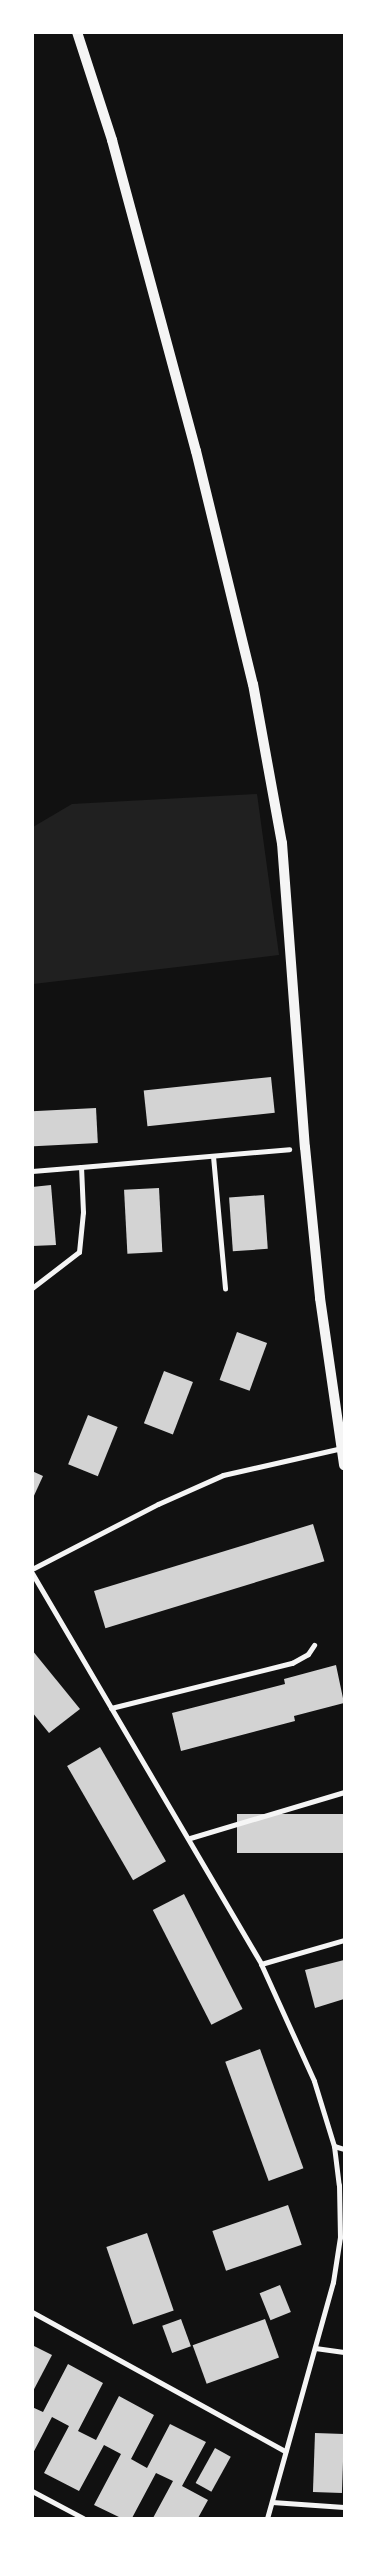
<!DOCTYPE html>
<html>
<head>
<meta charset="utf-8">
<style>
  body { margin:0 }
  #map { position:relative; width:377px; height:2551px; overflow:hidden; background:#111; font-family:"Archivo Narrow",sans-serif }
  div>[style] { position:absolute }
  .green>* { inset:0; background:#202020 }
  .building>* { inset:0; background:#d3d3d3; transform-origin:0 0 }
  .minor>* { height:5px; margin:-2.5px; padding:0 2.5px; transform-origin:2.5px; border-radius:2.5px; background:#f5f5f5 }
  .secondary>* { height:10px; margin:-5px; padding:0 5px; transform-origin:5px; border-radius:5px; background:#f5f5f5 }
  span { translate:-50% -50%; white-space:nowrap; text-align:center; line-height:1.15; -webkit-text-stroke:5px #fff; paint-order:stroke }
  .frame { position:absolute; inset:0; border:34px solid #fff; pointer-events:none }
</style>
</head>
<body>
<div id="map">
  <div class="green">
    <i style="clip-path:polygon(257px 794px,279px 955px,33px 984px,33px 827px,72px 804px)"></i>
  </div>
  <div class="building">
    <i style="left:271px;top:1077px;width:36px;height:128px;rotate:84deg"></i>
    <i style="left:96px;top:1108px;width:35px;height:64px;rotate:87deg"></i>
    <i style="clip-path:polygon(51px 1185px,56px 1245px,32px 1246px,32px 1187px)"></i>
    <i style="left:159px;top:1188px;width:64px;height:35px;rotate:87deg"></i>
    <i style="left:264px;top:1195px;width:54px;height:35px;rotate:86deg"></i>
    <i style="left:237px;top:1332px;width:32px;height:51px;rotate:20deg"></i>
    <i style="left:164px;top:1371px;width:31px;height:56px;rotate:21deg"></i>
    <i style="left:88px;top:1415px;width:32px;height:53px;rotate:22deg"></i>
    <i style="clip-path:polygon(32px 1471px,43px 1476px,32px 1500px)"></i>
    <i style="left:313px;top:1524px;width:39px;height:229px;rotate:73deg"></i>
    <i style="clip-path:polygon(32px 1650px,80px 1709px,49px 1733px,32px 1712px)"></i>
    <i style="clip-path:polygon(336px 1665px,344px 1703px,294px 1716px,295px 1721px,181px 1751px,172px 1713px,285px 1684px,284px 1679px)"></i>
    <i style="left:100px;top:1747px;width:132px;height:38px;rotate:60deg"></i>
    <i style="left:344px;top:1814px;width:39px;height:107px;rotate:90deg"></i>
    <i style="left:184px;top:1894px;width:129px;height:35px;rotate:63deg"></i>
    <i style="clip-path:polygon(344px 1960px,344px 1999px,315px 2008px,305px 1970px)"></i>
    <i style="left:260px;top:2049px;width:127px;height:37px;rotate:70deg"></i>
    <i style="left:288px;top:2205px;width:42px;height:80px;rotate:71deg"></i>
    <i style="left:147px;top:2233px;width:82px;height:43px;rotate:71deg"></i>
    <i style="left:280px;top:2285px;width:29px;height:22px;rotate:68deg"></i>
    <i style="left:181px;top:2319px;width:29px;height:20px;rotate:70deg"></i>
    <i style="left:265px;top:2319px;width:41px;height:77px;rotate:70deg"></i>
    <i style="clip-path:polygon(32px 2345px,52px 2355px,32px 2393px)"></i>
    <i style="clip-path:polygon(68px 2364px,103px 2383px,78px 2431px,96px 2440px,119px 2396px,154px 2415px,131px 2459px,147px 2468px,170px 2424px,206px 2442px,182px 2486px,208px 2500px,198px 2518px,153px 2518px,173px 2481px,156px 2473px,132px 2518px,121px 2518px,94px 2505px,121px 2454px,104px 2445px,79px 2491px,44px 2473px,69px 2426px,52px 2417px,32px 2455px,32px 2407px,43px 2412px)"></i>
    <i style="left:315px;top:2433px;width:29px;height:59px;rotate:2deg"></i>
    <i style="left:215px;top:2448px;width:18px;height:40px;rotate:29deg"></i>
  </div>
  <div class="minor">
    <i style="left:213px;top:1156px;width:133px;rotate:84.8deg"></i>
    <i style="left:32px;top:1171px;width:49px;rotate:-4.7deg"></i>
    <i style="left:32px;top:1288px;width:59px;rotate:-37.5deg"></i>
    <i style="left:79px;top:1252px;width:40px;rotate:-84.3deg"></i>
    <i style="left:83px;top:1212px;width:45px;rotate:-92.5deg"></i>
    <i style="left:81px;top:1167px;width:209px;rotate:-4.9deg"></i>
    <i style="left:32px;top:1569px;width:142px;rotate:-27.3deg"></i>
    <i style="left:158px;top:1504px;width:71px;rotate:-24deg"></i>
    <i style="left:223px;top:1475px;width:122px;rotate:-12.8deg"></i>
    <i style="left:32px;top:1573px;width:453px;rotate:59.6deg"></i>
    <i style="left:261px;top:1964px;width:128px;rotate:65.6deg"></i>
    <i style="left:314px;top:2081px;width:68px;rotate:72.9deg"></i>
    <i style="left:334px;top:2146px;width:39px;rotate:83deg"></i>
    <i style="left:339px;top:2185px;width:52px;rotate:88.9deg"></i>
    <i style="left:340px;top:2237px;width:46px;rotate:98.8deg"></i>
    <i style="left:333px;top:2282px;width:245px;rotate:105.6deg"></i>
    <i style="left:111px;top:1708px;width:187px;rotate:-14deg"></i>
    <i style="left:292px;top:1663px;width:18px;rotate:-29deg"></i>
    <i style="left:308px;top:1654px;width:11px;rotate:-56deg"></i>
    <i style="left:190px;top:1838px;width:161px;rotate:-16.6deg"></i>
    <i style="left:261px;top:1964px;width:86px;rotate:-16.1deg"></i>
    <i style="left:334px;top:2146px;width:10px;rotate:17deg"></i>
    <i style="left:32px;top:2312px;width:289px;rotate:28.8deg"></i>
    <i style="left:315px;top:2348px;width:29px;rotate:8deg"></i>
    <i style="left:32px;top:2491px;width:58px;rotate:27.9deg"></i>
    <i style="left:272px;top:2502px;width:72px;rotate:4deg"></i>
  </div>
  <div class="secondary">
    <i style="left:77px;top:32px;width:114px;rotate:72deg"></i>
    <i style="left:112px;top:140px;width:322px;rotate:74.9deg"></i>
    <i style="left:196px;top:451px;width:240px;rotate:76.3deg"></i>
    <i style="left:253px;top:684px;width:162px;rotate:79.7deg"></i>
    <i style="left:282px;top:843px;width:305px;rotate:85.7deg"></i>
    <i style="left:305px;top:1147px;width:152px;rotate:84.3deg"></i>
    <i style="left:320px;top:1298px;width:169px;rotate:81.8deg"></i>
  </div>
  <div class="frame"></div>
</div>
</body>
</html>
